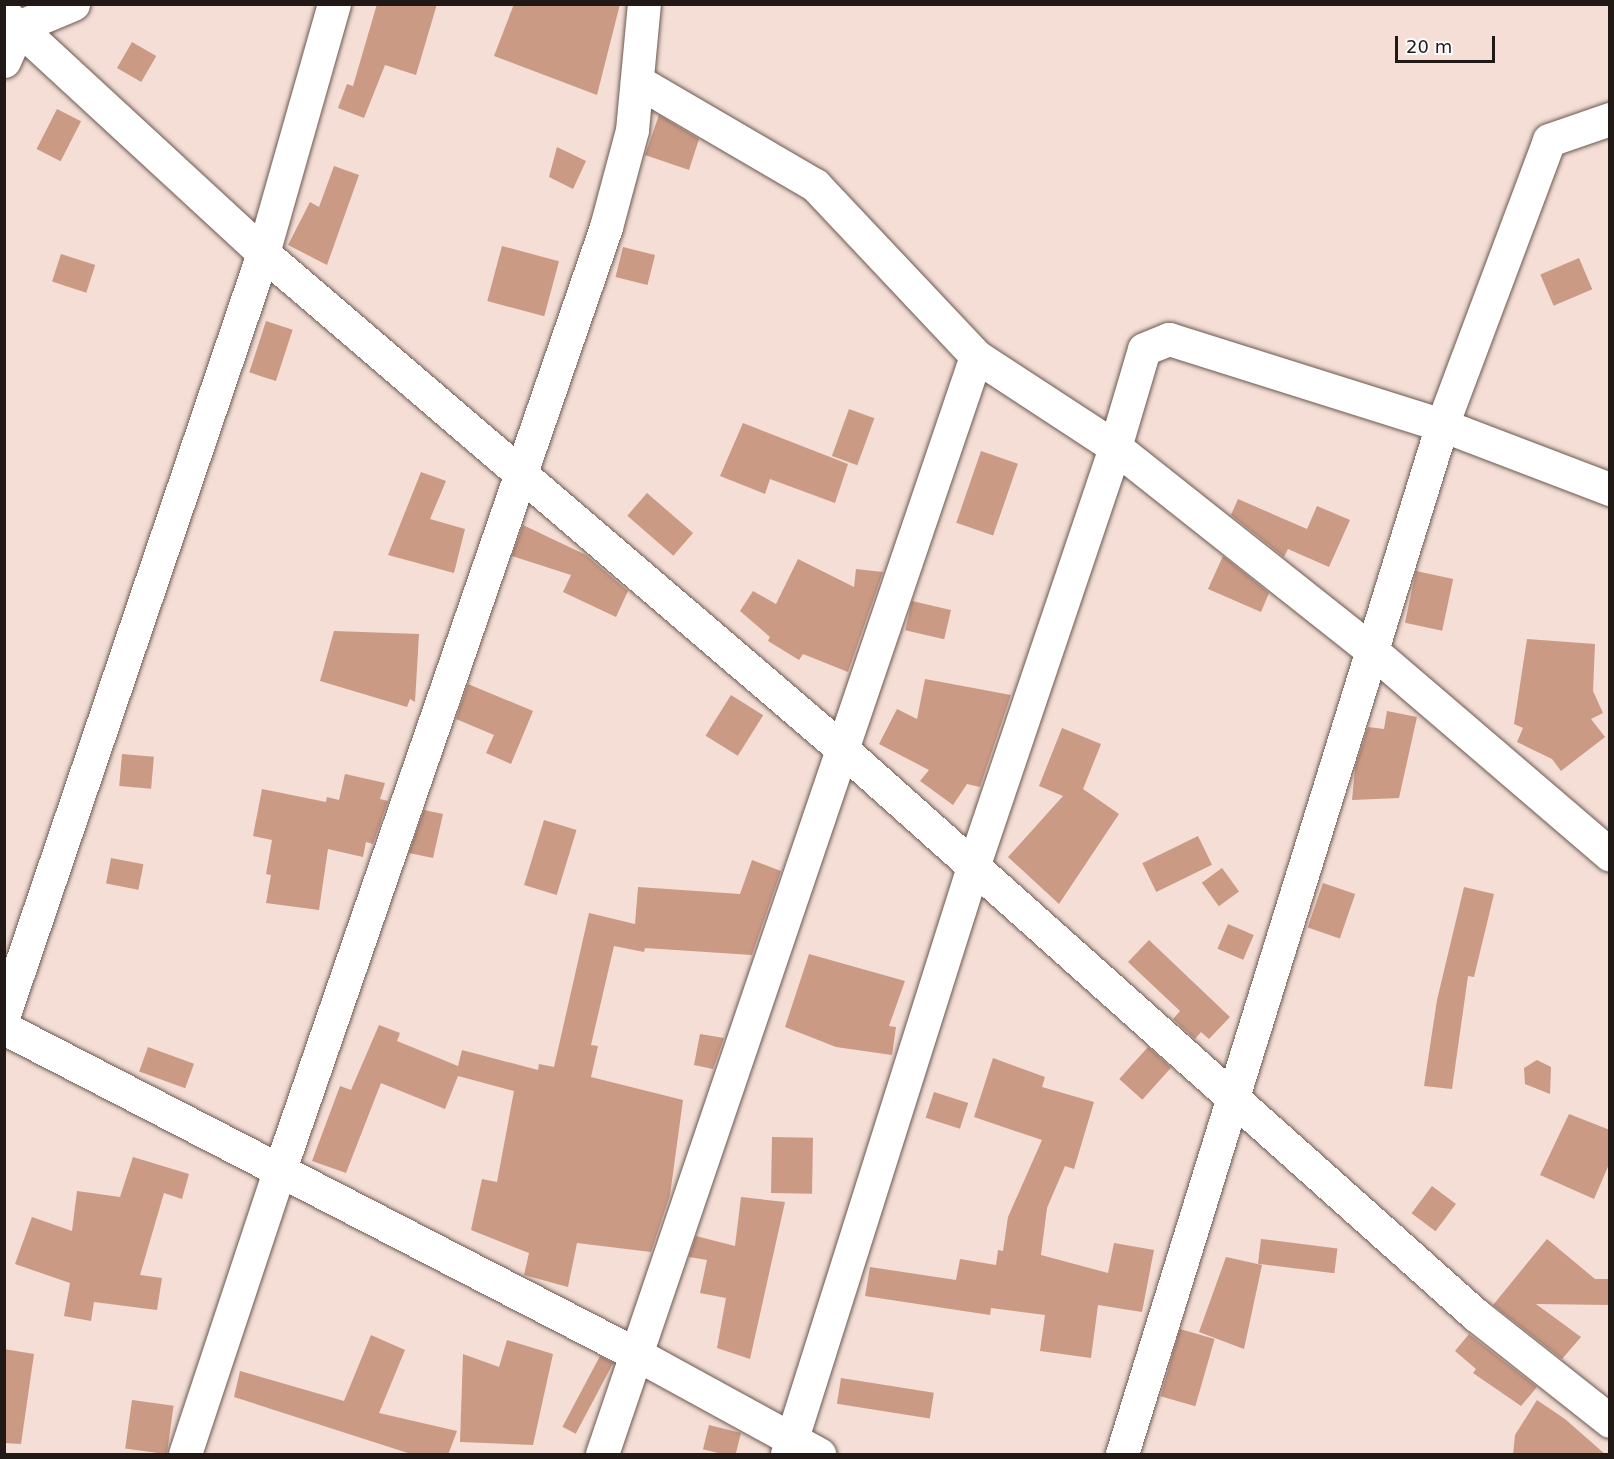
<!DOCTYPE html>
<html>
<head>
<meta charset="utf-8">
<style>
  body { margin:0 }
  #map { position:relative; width:1614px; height:1459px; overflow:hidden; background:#f4ded5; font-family:"DejaVu Sans",sans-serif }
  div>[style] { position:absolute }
  .building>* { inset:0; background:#cb9a85; transform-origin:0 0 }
  .roads { filter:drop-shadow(0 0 2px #6c5951) drop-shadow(0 0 2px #6c5951) }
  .minor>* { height:33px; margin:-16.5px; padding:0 16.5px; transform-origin:16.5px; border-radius:16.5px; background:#fff }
  .secondary>* { height:33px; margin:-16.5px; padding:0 16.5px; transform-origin:16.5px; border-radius:16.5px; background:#fff }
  span { translate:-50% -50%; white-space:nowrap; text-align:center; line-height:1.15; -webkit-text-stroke:5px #fff; paint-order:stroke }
  .frame { position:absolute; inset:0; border:6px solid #211916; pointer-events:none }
  .scale { position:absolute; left:1395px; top:36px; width:100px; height:27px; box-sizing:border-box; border:3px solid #211916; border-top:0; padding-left:8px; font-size:18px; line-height:21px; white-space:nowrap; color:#211916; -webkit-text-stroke:4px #fff; paint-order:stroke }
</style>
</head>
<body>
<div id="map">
  <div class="building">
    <i style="clip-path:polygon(377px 4px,437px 4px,416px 75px,385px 65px,364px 118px,338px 108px,347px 84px,353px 86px)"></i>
    <i style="clip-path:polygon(514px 4px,620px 4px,597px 95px,494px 56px)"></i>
    <i style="left:132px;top:42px;width:28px;height:30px;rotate:30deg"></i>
    <i style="left:57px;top:109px;width:27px;height:45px;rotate:27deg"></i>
    <i style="clip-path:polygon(659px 115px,699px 139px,689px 170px,645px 155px)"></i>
    <i style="clip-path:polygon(557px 147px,586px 161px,573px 189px,549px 177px)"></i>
    <i style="clip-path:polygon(334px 166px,359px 175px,327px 265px,288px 245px,310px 202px,319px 207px)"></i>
    <i style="left:502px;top:246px;width:59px;height:57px;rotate:15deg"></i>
    <i style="left:623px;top:247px;width:33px;height:31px;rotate:14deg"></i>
    <i style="left:61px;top:254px;width:36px;height:29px;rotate:18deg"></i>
    <i style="left:1579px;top:258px;width:34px;height:42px;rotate:67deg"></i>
    <i style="left:266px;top:321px;width:28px;height:54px;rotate:18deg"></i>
    <i style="left:849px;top:409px;width:27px;height:50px;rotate:20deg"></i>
    <i style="clip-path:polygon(743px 423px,848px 464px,835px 503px,770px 479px,765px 494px,720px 476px)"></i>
    <i style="left:981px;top:451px;width:39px;height:76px;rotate:19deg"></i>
    <i style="clip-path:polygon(421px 472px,446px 481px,430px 519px,465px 529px,454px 573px,388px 555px)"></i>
    <i style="left:647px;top:493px;width:61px;height:30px;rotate:41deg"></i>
    <i style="clip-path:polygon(1238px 499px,1307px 529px,1317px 506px,1350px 520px,1329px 567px,1288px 549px,1284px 557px,1231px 515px)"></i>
    <i style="clip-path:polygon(523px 525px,586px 555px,628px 591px,616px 617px,563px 592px,571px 575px,512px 556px)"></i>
    <i style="clip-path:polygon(1223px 556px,1269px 593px,1261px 612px,1208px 589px)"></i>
    <i style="clip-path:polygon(798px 559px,854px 587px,856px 569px,883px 572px,848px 672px,803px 654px,799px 660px,768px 641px,770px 637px,740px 611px,753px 591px,776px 604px)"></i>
    <i style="left:1416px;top:571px;width:38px;height:53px;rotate:12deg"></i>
    <i style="left:912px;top:601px;width:40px;height:30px;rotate:13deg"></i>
    <i style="clip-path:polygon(334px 631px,419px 634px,415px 702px,410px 699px,407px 707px,320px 681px)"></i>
    <i style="clip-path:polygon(1527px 639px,1595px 644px,1593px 691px,1603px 713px,1591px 719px,1605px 737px,1561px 771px,1552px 759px,1517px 742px,1523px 728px,1514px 724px)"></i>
    <i style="clip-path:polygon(925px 679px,1011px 695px,980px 787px,967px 784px,953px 805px,920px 781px,929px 770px,879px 744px,897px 709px,917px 719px)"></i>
    <i style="clip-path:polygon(468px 684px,533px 711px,511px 764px,486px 753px,494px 735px,456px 719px)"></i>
    <i style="left:731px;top:695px;width:38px;height:48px;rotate:32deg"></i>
    <i style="clip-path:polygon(1387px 711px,1417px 717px,1399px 798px,1352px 800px,1355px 768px,1368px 727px,1384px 729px)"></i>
    <i style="clip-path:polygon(1062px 728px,1101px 744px,1083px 789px,1119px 814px,1059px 904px,1008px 857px,1063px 796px,1039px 786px)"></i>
    <i style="left:122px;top:754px;width:32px;height:32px;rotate:5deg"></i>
    <i style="clip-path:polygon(345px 774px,385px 783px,380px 799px,388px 801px,373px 844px,366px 842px,363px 857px,328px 849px,319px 910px,266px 903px,271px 875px,266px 874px,272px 840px,253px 836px,262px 789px,326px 802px,327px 797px,339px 800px)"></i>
    <i style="clip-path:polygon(424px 810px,443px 814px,433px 858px,409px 853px)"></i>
    <i style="left:544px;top:820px;width:34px;height:68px;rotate:17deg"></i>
    <i style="left:1198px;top:836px;width:32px;height:62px;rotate:64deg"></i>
    <i style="left:111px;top:858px;width:33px;height:26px;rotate:11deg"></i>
    <i style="clip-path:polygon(752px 860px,781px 871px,752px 955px,645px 948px,644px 952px,614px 946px,591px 1045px,598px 1046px,591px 1077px,683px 1100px,670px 1195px,651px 1252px,577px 1243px,568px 1287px,524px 1275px,529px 1253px,471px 1230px,482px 1179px,497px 1182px,514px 1091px,458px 1076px,445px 1109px,381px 1083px,346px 1173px,312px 1161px,340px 1086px,351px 1090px,379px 1025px,400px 1033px,397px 1041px,458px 1066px,462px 1050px,538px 1070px,539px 1064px,554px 1067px,589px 913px,635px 924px,638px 887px,740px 894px)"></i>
    <i style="left:1222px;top:868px;width:29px;height:25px;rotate:54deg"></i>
    <i style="left:1323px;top:883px;width:34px;height:47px;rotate:19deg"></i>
    <i style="clip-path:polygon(1464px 887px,1494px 894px,1474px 977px,1468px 976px,1452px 1089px,1424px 1086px,1437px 1000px)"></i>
    <i style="left:1228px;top:924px;width:28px;height:27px;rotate:23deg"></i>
    <i style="clip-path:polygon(1149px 940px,1230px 1017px,1209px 1039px,1201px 1032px,1195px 1039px,1173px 1019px,1180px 1011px,1128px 962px)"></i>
    <i style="clip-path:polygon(809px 954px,905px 981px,889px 1026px,896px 1027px,892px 1055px,836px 1047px,785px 1027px)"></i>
    <i style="clip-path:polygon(700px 1034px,724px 1038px,713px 1069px,694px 1065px)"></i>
    <i style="left:148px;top:1047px;width:49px;height:26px;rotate:20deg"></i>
    <i style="left:1148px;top:1047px;width:31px;height:43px;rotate:42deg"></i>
    <i style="clip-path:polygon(993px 1058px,1045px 1077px,1042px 1087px,1094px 1102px,1074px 1169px,1065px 1166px,1047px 1208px,1041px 1255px,1108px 1273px,1114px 1243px,1154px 1250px,1142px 1312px,1098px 1305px,1091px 1358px,1040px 1351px,1045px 1315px,991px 1308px,990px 1315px,865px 1296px,870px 1267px,956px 1280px,960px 1259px,996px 1265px,998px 1250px,1003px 1251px,1008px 1217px,1042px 1140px,974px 1117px)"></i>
    <i style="clip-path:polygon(1537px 1060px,1551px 1067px,1550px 1094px,1525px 1084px,1524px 1068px)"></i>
    <i style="left:934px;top:1092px;width:36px;height:27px;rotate:18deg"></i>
    <i style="clip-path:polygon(1569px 1114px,1610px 1130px,1610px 1162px,1594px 1199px,1540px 1175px)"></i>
    <i style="left:772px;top:1137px;width:41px;height:56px;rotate:1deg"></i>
    <i style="clip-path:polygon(133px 1157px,189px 1174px,182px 1199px,164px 1193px,140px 1275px,162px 1278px,157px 1310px,94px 1302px,91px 1321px,64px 1316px,70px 1283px,15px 1264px,32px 1217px,72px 1231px,77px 1191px,120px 1197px)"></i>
    <i style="left:1432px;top:1186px;width:30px;height:34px;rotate:37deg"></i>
    <i style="clip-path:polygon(741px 1197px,785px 1202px,750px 1359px,717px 1348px,726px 1298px,700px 1293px,707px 1260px,689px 1257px,696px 1236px,735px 1246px)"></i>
    <i style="left:1261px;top:1239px;width:77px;height:25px;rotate:7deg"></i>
    <i style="clip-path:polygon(1547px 1239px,1595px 1279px,1610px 1279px,1610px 1305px,1536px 1304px,1581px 1337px,1562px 1359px,1493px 1305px)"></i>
    <i style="clip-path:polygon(1226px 1257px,1262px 1265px,1244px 1349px,1199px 1332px)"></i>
    <i style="left:1180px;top:1329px;width:36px;height:70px;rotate:16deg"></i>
    <i style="clip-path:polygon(1469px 1334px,1537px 1387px,1521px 1406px,1473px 1373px,1476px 1369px,1455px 1351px)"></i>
    <i style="clip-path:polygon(371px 1335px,405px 1350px,379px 1413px,457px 1431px,448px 1455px,414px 1455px,234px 1397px,240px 1371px,344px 1401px)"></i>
    <i style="clip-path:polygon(507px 1340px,553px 1354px,533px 1445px,460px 1442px,463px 1354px,499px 1367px)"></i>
    <i style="clip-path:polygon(4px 1349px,34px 1354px,21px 1444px,4px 1443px)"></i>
    <i style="left:600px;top:1356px;width:15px;height:80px;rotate:28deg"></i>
    <i style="left:841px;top:1378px;width:94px;height:26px;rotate:9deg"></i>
    <i style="left:132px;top:1400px;width:42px;height:49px;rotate:8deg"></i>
    <i style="clip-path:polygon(1537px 1400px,1565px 1419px,1606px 1455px,1513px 1455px,1515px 1435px)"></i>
    <i style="left:709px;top:1425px;width:33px;height:25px;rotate:14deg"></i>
  </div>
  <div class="roads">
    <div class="minor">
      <i style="left:4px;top:14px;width:352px;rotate:42.7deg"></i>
      <i style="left:263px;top:253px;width:762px;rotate:40.58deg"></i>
      <i style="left:842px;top:749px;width:850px;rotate:41.76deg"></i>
      <i style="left:1476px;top:1315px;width:171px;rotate:38.3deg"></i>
      <i style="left:4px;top:61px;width:36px;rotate:-66deg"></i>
      <i style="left:637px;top:81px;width:206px;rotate:30.3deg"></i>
      <i style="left:815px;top:185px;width:235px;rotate:46.7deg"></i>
      <i style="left:976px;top:356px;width:166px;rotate:33.2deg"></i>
      <i style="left:1115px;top:447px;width:102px;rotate:-73.5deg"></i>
      <i style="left:1144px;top:349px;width:27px;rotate:-22deg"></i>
      <i style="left:1169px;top:339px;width:286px;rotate:17.5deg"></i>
      <i style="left:1442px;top:425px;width:180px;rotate:20.9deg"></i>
      <i style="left:4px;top:1014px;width:804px;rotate:-71.2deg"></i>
      <i style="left:263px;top:253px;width:259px;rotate:-74.1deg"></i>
      <i style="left:4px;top:1028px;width:711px;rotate:27.29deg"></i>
      <i style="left:636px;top:1354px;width:209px;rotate:28.7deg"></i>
      <i style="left:185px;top:1454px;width:297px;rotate:-71.6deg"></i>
      <i style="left:279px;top:1172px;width:1000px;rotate:-70.91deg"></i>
      <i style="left:606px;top:227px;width:100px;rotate:-75deg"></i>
      <i style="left:632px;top:130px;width:127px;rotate:-84.6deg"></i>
      <i style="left:602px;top:1454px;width:1160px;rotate:-71.19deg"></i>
      <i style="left:787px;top:1454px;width:616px;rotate:-72.42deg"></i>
      <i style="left:973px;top:867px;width:443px;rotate:-71.3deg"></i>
      <i style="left:1115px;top:447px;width:325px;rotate:38.4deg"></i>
      <i style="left:1370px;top:649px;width:316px;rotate:40.6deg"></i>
      <i style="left:1122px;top:1454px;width:1078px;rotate:-72.73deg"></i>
      <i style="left:1442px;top:425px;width:304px;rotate:-69.4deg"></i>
      <i style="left:1549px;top:140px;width:65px;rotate:-19deg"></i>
    </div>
    <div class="secondary">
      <i style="left:4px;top:33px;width:75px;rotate:-22.8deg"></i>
    </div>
  </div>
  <div class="frame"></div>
  <div class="scale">20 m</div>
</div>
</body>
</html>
